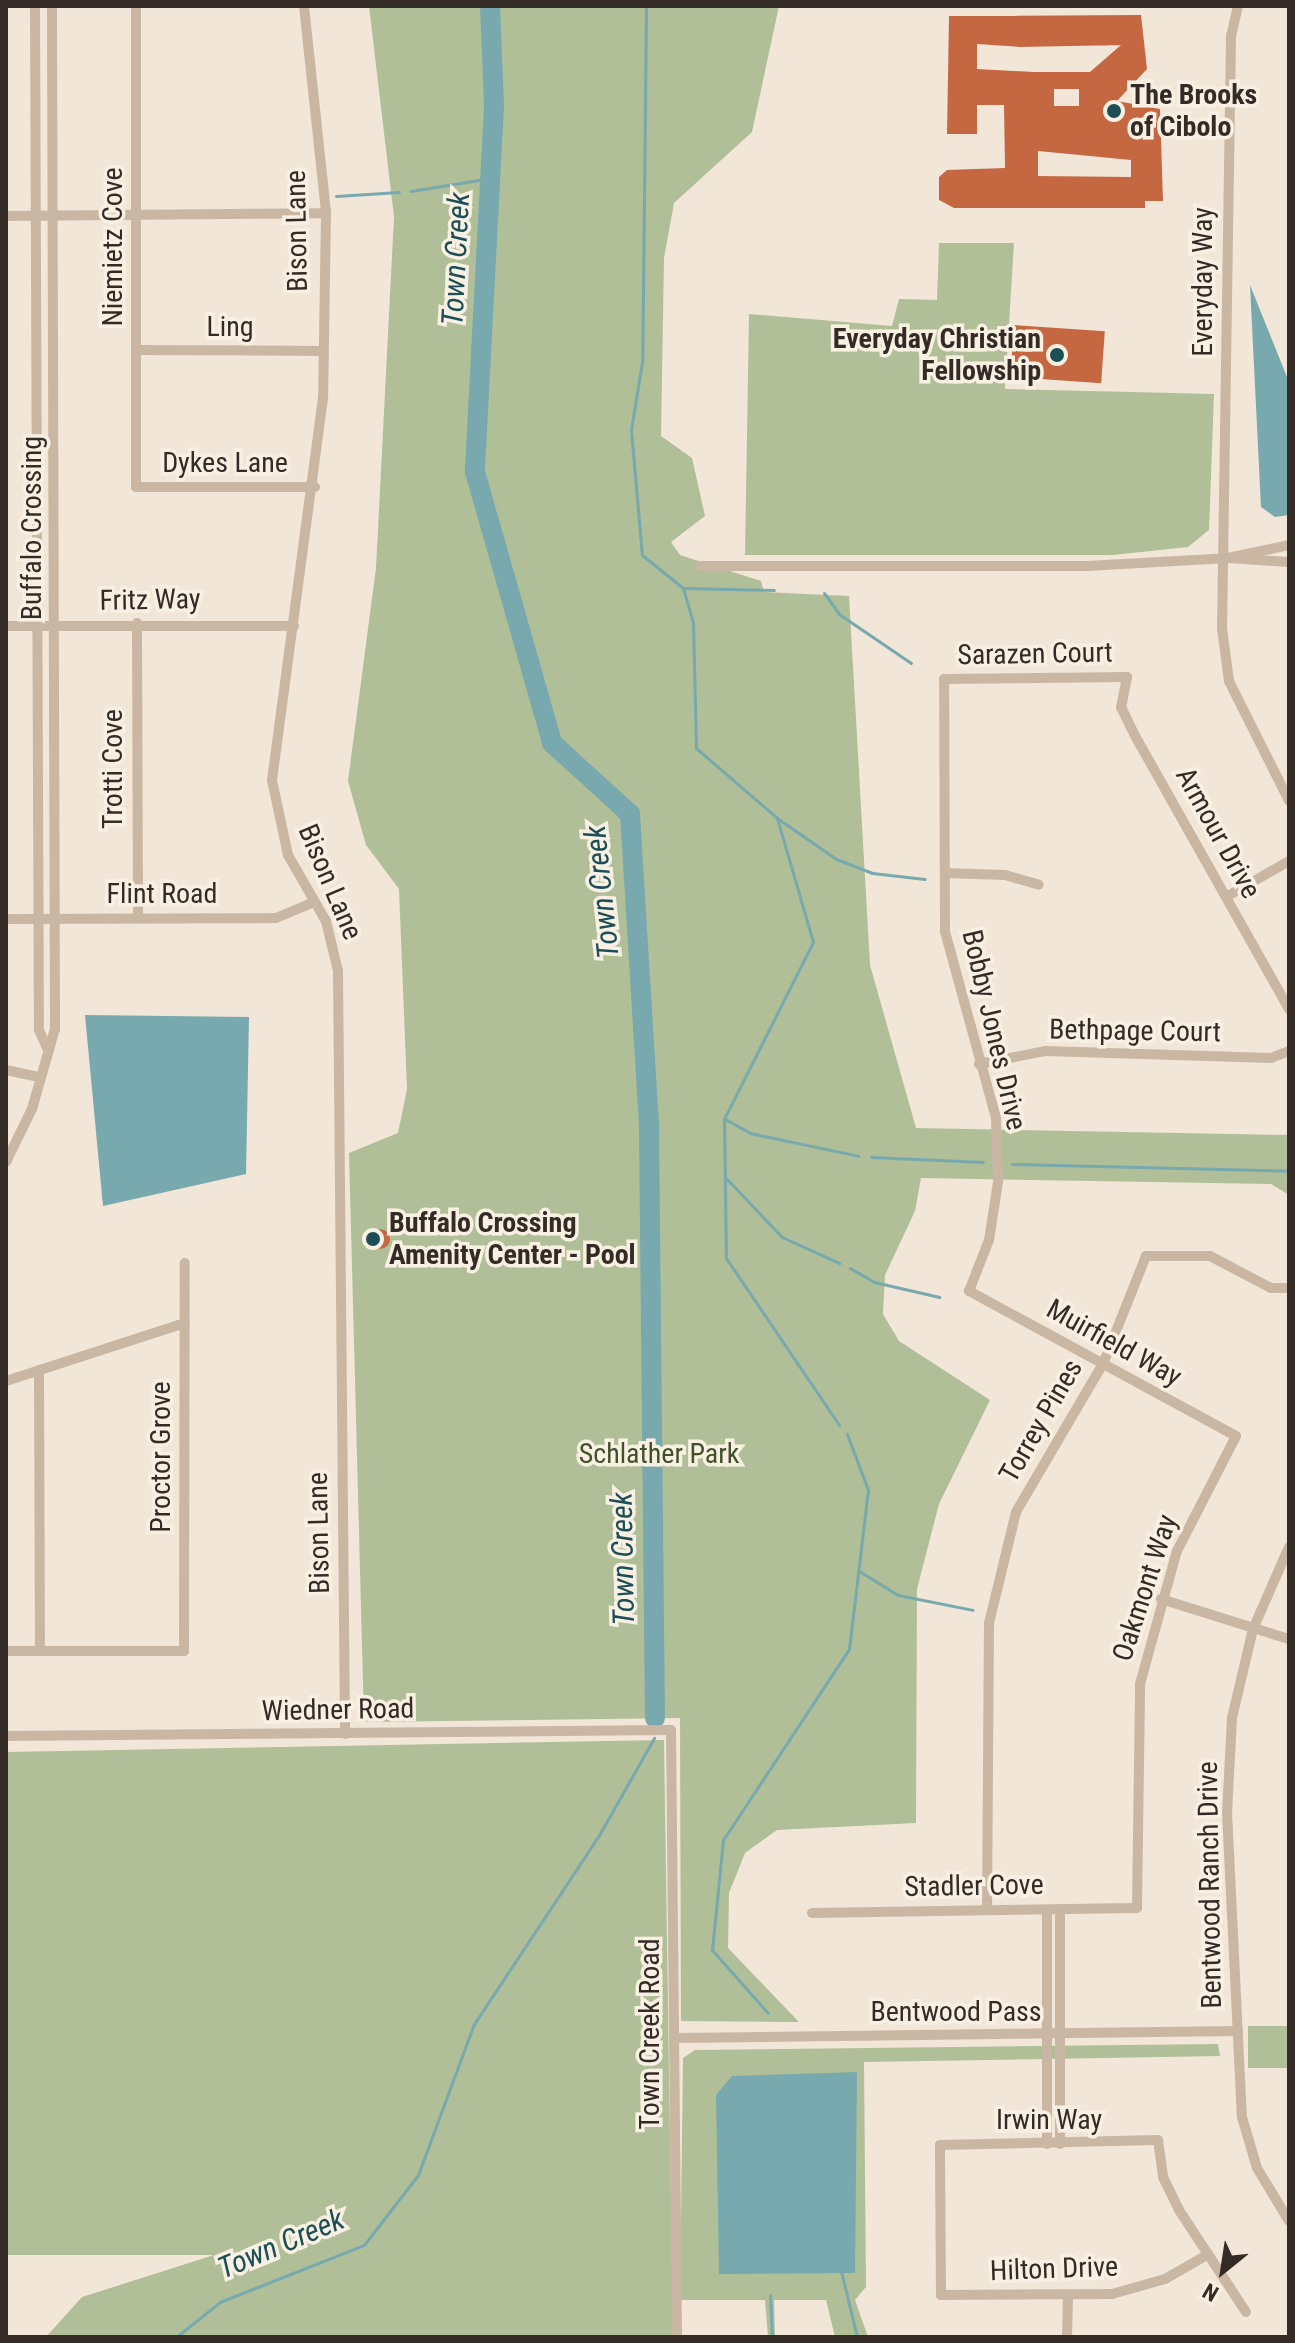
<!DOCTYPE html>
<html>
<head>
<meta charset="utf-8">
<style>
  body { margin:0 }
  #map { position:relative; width:1295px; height:2343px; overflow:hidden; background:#f1e6d8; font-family:"Roboto Condensed",sans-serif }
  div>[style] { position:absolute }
  .green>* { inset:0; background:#b0bf98; transform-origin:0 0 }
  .water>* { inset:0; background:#77a9ae }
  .stream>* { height:3px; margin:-1.5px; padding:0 1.5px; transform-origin:1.5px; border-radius:1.5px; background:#77a9ae }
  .river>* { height:20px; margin:-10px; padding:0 10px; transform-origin:10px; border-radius:10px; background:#77a9ae }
  .building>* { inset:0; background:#c56842; transform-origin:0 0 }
  .round { border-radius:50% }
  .minor>* { height:10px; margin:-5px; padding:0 5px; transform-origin:5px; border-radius:5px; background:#c9b7a4 }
  .dots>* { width:22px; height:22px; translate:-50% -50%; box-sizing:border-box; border:4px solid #f9f0e4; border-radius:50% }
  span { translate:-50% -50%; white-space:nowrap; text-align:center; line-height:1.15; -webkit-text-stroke:7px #f9f0e4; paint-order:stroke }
  .poi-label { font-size:28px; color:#342b26; font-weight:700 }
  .left { translate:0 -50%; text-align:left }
  .right { translate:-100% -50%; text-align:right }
  .street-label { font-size:28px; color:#342b26 }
  .park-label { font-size:28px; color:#41522a }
  .water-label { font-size:30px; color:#1c4e55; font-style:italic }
  .frame { position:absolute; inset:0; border:8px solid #342b26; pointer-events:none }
  .north { position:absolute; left:1183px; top:2231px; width:80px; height:80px; -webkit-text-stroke:6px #f9f0e4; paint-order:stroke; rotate:210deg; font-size:22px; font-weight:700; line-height:32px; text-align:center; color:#342b26 }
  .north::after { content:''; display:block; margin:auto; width:28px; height:36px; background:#342b26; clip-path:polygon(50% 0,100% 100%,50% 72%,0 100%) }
</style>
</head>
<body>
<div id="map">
  <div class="green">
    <i style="clip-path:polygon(369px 6px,779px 6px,752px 132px,674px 203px,664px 258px,661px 436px,692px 458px,705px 516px,671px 542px,680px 555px,761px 581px,764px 592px,849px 596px,870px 965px,916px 1128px,1289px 1135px,1289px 1195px,1271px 1184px,921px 1178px,915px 1211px,885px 1275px,883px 1314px,899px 1341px,990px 1400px,939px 1504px,917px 1589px,916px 1823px,777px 1830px,745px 1853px,729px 1893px,728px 1948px,799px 2022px,681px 2021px,680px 1718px,364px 1722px,349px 1153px,398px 1133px,407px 1089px,399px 889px,366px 845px,348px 781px,376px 568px,394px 217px)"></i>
    <i style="clip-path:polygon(939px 243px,1014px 243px,1005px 389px,1214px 394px,1209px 530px,1188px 547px,1113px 555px,745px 555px,749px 314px,892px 326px,899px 299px,937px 300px)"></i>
    <i style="clip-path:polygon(664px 1740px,673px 2337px,46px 2337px,82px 2297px,214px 2255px,6px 2255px,6px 1752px)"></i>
    <i style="left:1289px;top:2026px;width:42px;height:41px;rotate:90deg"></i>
    <i style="clip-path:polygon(1218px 2044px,1220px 2056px,864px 2062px,866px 2287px,855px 2300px,868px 2337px,835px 2337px,826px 2300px,774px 2300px,775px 2337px,768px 2337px,765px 2300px,680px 2300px,683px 2058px,695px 2050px)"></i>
  </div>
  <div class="water">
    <i style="clip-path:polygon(1250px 285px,1289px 382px,1289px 515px,1275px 517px,1261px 507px)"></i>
    <i style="clip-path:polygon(85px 1015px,249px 1017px,246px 1174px,103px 1206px)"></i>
    <i style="clip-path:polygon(857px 2072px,855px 2273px,719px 2274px,716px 2095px,732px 2076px)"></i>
  </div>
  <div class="stream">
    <i style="left:646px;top:6px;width:356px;rotate:90.6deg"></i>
    <i style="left:642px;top:362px;width:69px;rotate:99.2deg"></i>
    <i style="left:631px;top:430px;width:125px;rotate:85deg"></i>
    <i style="left:642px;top:555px;width:53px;rotate:38.8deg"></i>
    <i style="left:683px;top:588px;width:36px;rotate:74deg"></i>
    <i style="left:693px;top:623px;width:125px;rotate:88.6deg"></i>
    <i style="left:696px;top:748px;width:107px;rotate:40.8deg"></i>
    <i style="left:777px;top:818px;width:129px;rotate:73.8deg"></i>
    <i style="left:813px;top:942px;width:198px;rotate:116.7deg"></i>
    <i style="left:724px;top:1119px;width:139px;rotate:89.2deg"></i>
    <i style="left:726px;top:1258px;width:202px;rotate:55.9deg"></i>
    <i style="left:411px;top:191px;width:81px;rotate:-9.2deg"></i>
    <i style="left:336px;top:196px;width:63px;rotate:-3.6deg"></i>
    <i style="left:683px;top:588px;width:91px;rotate:1.3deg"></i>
    <i style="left:824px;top:593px;width:26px;rotate:54deg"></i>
    <i style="left:839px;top:614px;width:87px;rotate:34.2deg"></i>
    <i style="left:777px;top:818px;width:72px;rotate:34.8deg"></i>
    <i style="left:836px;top:859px;width:39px;rotate:21deg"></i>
    <i style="left:872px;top:873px;width:53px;rotate:6.5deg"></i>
    <i style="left:725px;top:1119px;width:29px;rotate:29deg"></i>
    <i style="left:750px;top:1133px;width:111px;rotate:11.9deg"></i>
    <i style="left:871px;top:1157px;width:112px;rotate:2.6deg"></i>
    <i style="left:1012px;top:1164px;width:277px;rotate:1.4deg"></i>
    <i style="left:725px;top:1177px;width:83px;rotate:46.5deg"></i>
    <i style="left:782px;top:1237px;width:63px;rotate:24.5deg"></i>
    <i style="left:850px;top:1268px;width:28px;rotate:30deg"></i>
    <i style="left:874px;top:1282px;width:67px;rotate:13deg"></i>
    <i style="left:859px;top:1571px;width:46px;rotate:31.6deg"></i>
    <i style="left:898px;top:1595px;width:76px;rotate:11.3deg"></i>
    <i style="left:768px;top:2013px;width:84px;rotate:-131.6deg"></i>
    <i style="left:712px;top:1950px;width:111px;rotate:-84.3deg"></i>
    <i style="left:723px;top:1840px;width:229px;rotate:-56.6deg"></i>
    <i style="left:849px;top:1649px;width:160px;rotate:-83.2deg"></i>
    <i style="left:868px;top:1490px;width:60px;rotate:-110.6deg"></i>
    <i style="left:841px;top:2271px;width:68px;rotate:76.4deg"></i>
    <i style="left:770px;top:2295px;width:42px;rotate:87.3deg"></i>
    <i style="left:176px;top:2337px;width:56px;rotate:-38.5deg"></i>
    <i style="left:220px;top:2302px;width:155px;rotate:-21.6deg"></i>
    <i style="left:364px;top:2245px;width:88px;rotate:-52.4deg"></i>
    <i style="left:418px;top:2175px;width:161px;rotate:-69.7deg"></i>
    <i style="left:474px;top:2024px;width:224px;rotate:-56.5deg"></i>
    <i style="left:598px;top:1837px;width:114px;rotate:-60.5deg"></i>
  </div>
  <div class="river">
    <i style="left:490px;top:6px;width:100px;rotate:87.7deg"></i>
    <i style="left:494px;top:106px;width:366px;rotate:93deg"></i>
    <i style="left:475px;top:472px;width:282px;rotate:74.1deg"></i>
    <i style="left:552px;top:743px;width:105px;rotate:42.3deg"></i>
    <i style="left:630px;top:814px;width:316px;rotate:86.5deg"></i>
    <i style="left:649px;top:1129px;width:589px;rotate:89.42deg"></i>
  </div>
  <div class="building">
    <i style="clip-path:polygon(evenodd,1141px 15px,1147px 69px,1117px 101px,1160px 109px,1163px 201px,1145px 201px,1145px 208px,954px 208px,939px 200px,939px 177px,947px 170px,1005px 168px,1004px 105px,977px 105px,977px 134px,947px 134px,949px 16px,1141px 15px,977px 44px,1020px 47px,1121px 45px,1090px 72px,1034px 72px,977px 69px,977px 44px,1141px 15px,1054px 89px,1079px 89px,1079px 106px,1054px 106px,1054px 89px,1141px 15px,1038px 151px,1131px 160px,1131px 177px,1038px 176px,1038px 151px)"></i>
    <i style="left:1014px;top:325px;width:91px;height:52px;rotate:4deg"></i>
    <i class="round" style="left:370px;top:1229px;width:20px;height:20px"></i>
  </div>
  <div class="minor">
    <i style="left:35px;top:6px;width:1024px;rotate:89.78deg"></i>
    <i style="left:39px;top:1030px;width:20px;rotate:66deg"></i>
    <i style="left:136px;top:6px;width:481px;rotate:90deg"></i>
    <i style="left:136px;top:487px;width:179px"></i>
    <i style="left:304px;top:6px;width:208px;rotate:83.9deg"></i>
    <i style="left:326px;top:213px;width:185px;rotate:90.9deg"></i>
    <i style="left:323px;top:398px;width:385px;rotate:97.6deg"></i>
    <i style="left:272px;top:780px;width:77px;rotate:78deg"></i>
    <i style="left:288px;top:855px;width:76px;rotate:60.1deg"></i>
    <i style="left:326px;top:921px;width:51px;rotate:76.5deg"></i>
    <i style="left:338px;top:971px;width:763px;rotate:89.47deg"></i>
    <i style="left:1238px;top:6px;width:32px;rotate:103deg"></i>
    <i style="left:1231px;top:37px;width:591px;rotate:90.87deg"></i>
    <i style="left:1222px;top:628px;width:53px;rotate:82.5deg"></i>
    <i style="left:1229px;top:681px;width:134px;rotate:63.4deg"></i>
    <i style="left:6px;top:216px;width:320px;rotate:-0.5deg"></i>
    <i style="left:137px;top:350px;width:185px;rotate:0.3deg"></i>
    <i style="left:1228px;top:558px;width:61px;rotate:3.8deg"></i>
    <i style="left:700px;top:566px;width:387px"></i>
    <i style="left:1087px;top:566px;width:141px;rotate:-3.2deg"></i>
    <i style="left:1228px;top:558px;width:62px;rotate:-12deg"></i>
    <i style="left:137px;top:623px;width:293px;rotate:89.8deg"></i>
    <i style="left:6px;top:626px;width:288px"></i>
    <i style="left:945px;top:873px;width:60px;rotate:1.9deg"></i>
    <i style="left:1005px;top:875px;width:35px;rotate:16deg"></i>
    <i style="left:1226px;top:897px;width:73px;rotate:-29.7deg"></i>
    <i style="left:6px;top:919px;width:270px;rotate:-0.2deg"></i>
    <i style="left:276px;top:918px;width:41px;rotate:-22.8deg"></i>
    <i style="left:979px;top:1064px;width:67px;rotate:-11.1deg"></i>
    <i style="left:1045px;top:1051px;width:226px;rotate:1.8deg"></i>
    <i style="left:1271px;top:1058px;width:19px;rotate:-21deg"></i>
    <i style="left:6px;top:1070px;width:35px;rotate:12deg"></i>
    <i style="left:6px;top:1162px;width:59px;rotate:-63.9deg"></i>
    <i style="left:32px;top:1109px;width:83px;rotate:-74deg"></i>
    <i style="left:55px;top:1029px;width:1023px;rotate:-90.17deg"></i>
    <i style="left:39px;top:1370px;width:281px;rotate:89.8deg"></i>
    <i style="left:6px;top:1381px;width:188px;rotate:-18deg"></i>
    <i style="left:1289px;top:1547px;width:90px;rotate:113.7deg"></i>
    <i style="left:1253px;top:1629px;width:91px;rotate:103.3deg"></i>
    <i style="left:1232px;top:1718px;width:94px;rotate:93deg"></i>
    <i style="left:1227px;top:1812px;width:305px;rotate:87.2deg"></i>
    <i style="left:1242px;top:2117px;width:53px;rotate:73.6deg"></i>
    <i style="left:1257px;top:2168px;width:62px;rotate:58.9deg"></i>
    <i style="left:1161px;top:1599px;width:134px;rotate:17.4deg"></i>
    <i style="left:6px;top:1651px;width:178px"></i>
    <i style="left:184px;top:1651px;width:388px;rotate:-89.9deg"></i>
    <i style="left:6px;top:1736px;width:665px;rotate:-0.52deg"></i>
    <i style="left:671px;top:1730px;width:607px;rotate:89.43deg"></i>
    <i style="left:987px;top:1909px;width:286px;rotate:-89.6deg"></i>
    <i style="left:989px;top:1623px;width:114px;rotate:-76.3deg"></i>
    <i style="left:1016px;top:1512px;width:172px;rotate:-59.6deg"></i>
    <i style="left:1103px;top:1364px;width:116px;rotate:-68.3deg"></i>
    <i style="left:1146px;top:1256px;width:64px"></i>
    <i style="left:1210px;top:1256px;width:69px;rotate:27.7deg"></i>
    <i style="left:1271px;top:1288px;width:18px"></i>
    <i style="left:1047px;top:1910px;width:234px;rotate:90deg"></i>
    <i style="left:812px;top:1913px;width:325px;rotate:-0.9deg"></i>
    <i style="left:1137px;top:1908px;width:224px;rotate:-89.2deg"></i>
    <i style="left:1140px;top:1684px;width:138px;rotate:-74.5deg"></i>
    <i style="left:1177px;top:1551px;width:129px;rotate:-62.8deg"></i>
    <i style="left:1236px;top:1436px;width:304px;rotate:-151.5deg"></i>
    <i style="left:969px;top:1291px;width:55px;rotate:-68.6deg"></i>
    <i style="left:989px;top:1240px;width:59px;rotate:-81.2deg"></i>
    <i style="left:998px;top:1182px;width:64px;rotate:-91.8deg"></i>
    <i style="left:996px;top:1118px;width:194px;rotate:-105.3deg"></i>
    <i style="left:945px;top:931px;width:252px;rotate:-90.2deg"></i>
    <i style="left:944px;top:679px;width:183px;rotate:-0.6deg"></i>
    <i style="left:1127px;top:677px;width:31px;rotate:101deg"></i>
    <i style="left:1121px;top:707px;width:30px;rotate:64deg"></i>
    <i style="left:1134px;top:734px;width:316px;rotate:60.6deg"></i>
    <i style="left:675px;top:2038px;width:563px;rotate:-0.71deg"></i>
    <i style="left:1060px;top:2144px;width:234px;rotate:-90deg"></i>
    <i style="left:1207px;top:2255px;width:48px;rotate:150.3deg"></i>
    <i style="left:1165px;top:2279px;width:55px;rotate:164.2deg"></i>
    <i style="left:1112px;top:2294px;width:171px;rotate:179.7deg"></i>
    <i style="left:941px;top:2295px;width:150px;rotate:-90.4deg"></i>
    <i style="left:940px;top:2145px;width:218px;rotate:-1.3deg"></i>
    <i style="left:1158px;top:2140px;width:37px;rotate:82deg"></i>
    <i style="left:1163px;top:2177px;width:37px;rotate:64deg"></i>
    <i style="left:1179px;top:2210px;width:122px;rotate:56.7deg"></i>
    <i style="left:1067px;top:2337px;width:41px;rotate:-88.6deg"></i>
  </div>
  <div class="dots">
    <i style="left:1114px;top:111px;background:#1c4e55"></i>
    <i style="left:1057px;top:355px;background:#1c4e55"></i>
    <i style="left:373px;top:1239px;background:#1c4e55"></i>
  </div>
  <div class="poi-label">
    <span class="left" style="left:1130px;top:111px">The Brooks<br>of Cibolo</span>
    <span class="right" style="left:1041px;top:355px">Everyday Christian<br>Fellowship</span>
    <span class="left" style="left:389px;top:1239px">Buffalo Crossing<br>Amenity Center - Pool</span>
  </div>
  <div class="street-label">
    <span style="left:297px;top:231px;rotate:-91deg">Bison Lane</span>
    <span style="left:113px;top:247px;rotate:-90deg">Niemietz Cove</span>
    <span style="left:1203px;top:282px;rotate:-90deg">Everyday Way</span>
    <span style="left:230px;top:327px">Ling</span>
    <span style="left:225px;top:463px">Dykes Lane</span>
    <span style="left:32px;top:528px;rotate:-90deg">Buffalo Crossing</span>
    <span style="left:150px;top:600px;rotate:-1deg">Fritz Way</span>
    <span style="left:1035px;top:654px;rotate:-1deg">Sarazen Court</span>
    <span style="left:113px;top:769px;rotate:-90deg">Trotti Cove</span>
    <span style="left:1218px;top:833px;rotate:61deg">Armour Drive</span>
    <span style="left:330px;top:882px;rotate:67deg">Bison Lane</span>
    <span style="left:162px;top:894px">Flint Road</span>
    <span style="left:994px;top:1030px;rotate:77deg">Bobby Jones Drive</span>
    <span style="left:1135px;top:1031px;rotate:1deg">Bethpage Court</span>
    <span style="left:1114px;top:1343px;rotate:29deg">Muirfield Way</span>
    <span style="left:1041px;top:1421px;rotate:-60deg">Torrey Pines</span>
    <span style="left:161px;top:1457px;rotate:-90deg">Proctor Grove</span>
    <span style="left:319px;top:1533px;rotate:-91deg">Bison Lane</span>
    <span style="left:1145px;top:1588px;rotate:-72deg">Oakmont Way</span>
    <span style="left:338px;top:1710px;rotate:-1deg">Wiedner Road</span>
    <span style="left:1210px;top:1885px;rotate:-91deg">Bentwood Ranch Drive</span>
    <span style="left:974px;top:1886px;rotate:-1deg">Stadler Cove</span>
    <span style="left:956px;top:2012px">Bentwood Pass</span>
    <span style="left:650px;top:2034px;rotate:-90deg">Town Creek Road</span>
    <span style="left:1049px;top:2120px">Irwin Way</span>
    <span style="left:1054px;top:2269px;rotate:-2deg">Hilton Drive</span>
  </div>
  <div class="park-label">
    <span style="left:659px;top:1454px">Schlather Park</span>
  </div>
  <div class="water-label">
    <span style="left:456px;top:259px;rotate:-87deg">Town Creek</span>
    <span style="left:602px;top:892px;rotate:-96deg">Town Creek</span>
    <span style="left:623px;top:1559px;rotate:-91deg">Town Creek</span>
    <span style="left:281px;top:2244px;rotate:-23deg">Town Creek</span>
  </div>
  <div class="frame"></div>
  <div class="north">N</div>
</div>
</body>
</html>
